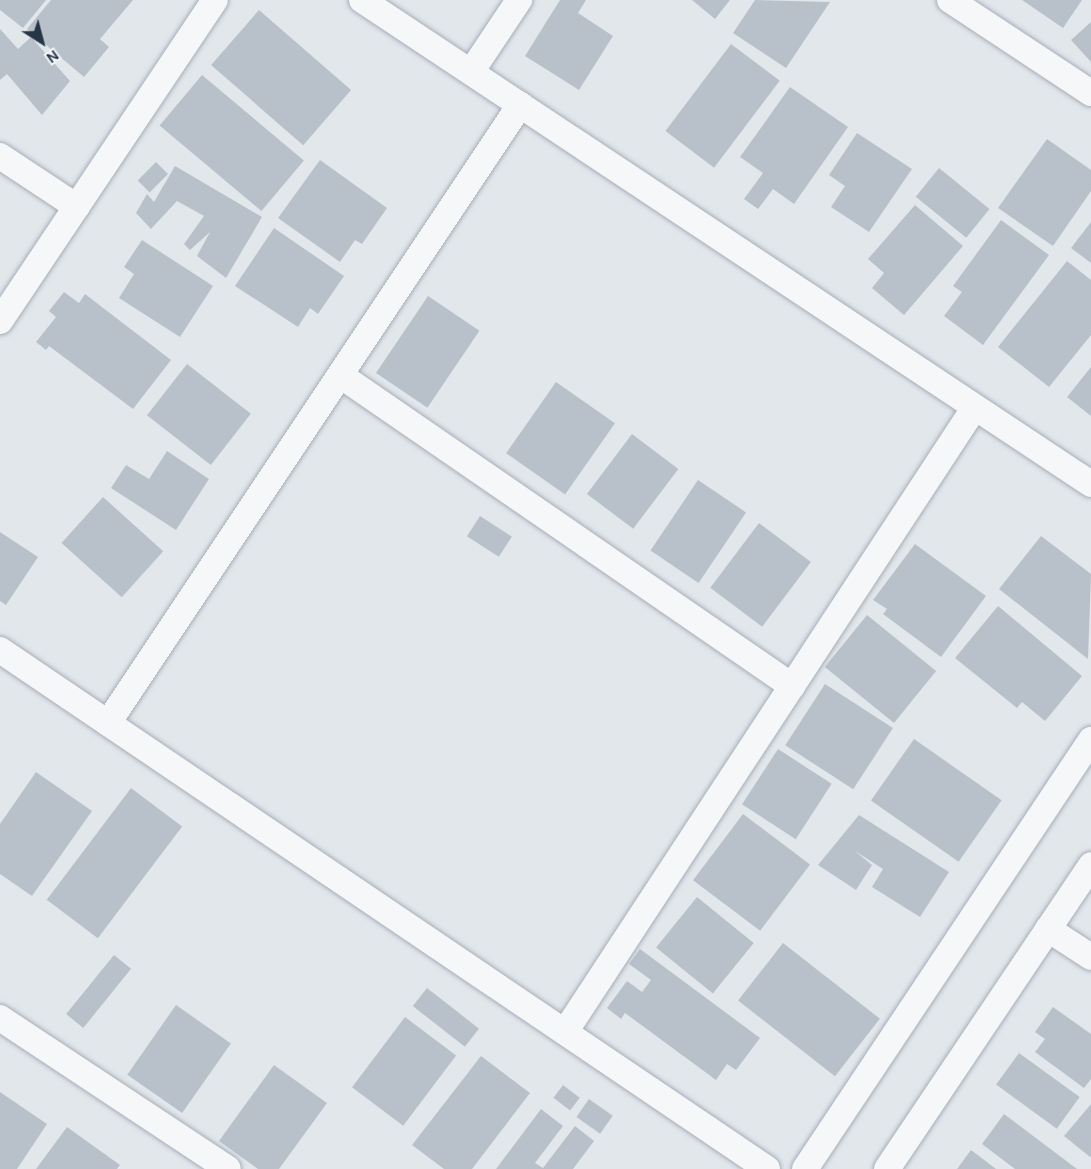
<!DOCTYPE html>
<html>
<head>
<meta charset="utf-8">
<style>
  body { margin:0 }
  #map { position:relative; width:1091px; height:1169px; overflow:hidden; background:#e2e7ec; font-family:Karla,sans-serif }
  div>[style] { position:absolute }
  .building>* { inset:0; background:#b8c1ca; transform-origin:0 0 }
  .roads { filter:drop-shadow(0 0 2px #a6aeb7) drop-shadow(0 0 2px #a6aeb7) }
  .minor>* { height:26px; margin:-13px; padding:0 13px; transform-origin:13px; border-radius:13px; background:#f5f7f9 }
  span { translate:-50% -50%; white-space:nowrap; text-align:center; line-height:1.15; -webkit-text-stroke:6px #f2f5f9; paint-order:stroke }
  .north { position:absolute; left:12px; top:12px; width:60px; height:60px; -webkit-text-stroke:4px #f2f5f9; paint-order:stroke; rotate:144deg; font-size:16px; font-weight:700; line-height:24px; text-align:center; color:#273646 }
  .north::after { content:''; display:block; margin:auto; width:21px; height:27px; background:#273646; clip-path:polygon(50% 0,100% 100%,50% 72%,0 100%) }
</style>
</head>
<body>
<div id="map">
  <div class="building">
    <i style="clip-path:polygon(0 0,46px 0,23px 28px,0 10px)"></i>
    <i style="clip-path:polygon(51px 0,133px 0,100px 39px,109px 47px,84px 77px,27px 29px)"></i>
    <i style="clip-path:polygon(560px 0,586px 0,578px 13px,613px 36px,579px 90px,525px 56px)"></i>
    <i style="clip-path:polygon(692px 0,730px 0,715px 19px)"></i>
    <i style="clip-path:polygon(755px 0,830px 2px,786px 68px,733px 33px)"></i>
    <i style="clip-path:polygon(1022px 0,1082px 0,1063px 28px)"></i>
    <i style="left:259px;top:10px;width:122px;height:73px;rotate:41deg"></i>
    <i style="clip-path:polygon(1091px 22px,1091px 62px,1071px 40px)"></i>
    <i style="clip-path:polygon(0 29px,18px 49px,31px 37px,70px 81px,42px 115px,7px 74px,0 80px)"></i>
    <i style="left:731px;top:44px;width:61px;height:109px;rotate:37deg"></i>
    <i style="left:202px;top:75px;width:133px;height:66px;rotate:40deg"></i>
    <i style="clip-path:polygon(790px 87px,848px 127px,794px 204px,773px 189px,758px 209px,744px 199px,763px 173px,740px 157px)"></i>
    <i style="clip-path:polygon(857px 133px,912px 169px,869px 232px,831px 207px,845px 186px,829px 175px)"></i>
    <i style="clip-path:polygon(1047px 139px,1091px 170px,1091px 191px,1053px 246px,998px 208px)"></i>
    <i style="clip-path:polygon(320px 160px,387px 208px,362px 244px,355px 240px,340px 262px,278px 218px)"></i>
    <i style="left:156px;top:162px;width:17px;height:26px;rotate:45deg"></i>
    <i style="clip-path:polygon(175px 166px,262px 217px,226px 278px,197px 256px,210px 232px,190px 250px,184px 244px,204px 216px,177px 201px,151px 229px,136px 213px,147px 194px,154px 202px)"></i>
    <i style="left:939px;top:168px;width:65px;height:37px;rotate:39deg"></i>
    <i style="clip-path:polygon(915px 205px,963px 246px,904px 315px,872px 288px,884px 273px,868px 259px)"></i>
    <i style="clip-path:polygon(1001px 220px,1049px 255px,983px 345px,944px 316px,962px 292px,953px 286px)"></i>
    <i style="clip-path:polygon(1091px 222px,1091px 263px,1071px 248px)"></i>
    <i style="clip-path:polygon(274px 228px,344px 276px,318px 314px,310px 308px,298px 327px,235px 286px)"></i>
    <i style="clip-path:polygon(142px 240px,213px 286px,180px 337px,119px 298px,134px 274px,124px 267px)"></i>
    <i style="clip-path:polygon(1067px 261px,1091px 280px,1091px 335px,1049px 387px,998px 347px)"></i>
    <i style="clip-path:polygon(64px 292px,79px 303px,85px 294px,171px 360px,133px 409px,49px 346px,46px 350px,36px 342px,56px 317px,49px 311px)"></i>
    <i style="left:428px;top:296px;width:62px;height:93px;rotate:34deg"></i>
    <i style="left:187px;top:364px;width:81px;height:65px;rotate:38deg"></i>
    <i style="clip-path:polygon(1091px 367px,1091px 416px,1067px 397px)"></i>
    <i style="left:556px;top:382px;width:72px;height:87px;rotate:35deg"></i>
    <i style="left:632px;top:434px;width:58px;height:75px;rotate:37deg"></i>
    <i style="clip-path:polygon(167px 451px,209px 479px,176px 530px,111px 488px,126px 465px,149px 479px)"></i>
    <i style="left:698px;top:480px;width:58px;height:85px;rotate:34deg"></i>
    <i style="left:103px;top:497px;width:81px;height:62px;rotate:42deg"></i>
    <i style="left:480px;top:516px;width:38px;height:24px;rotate:33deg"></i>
    <i style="left:759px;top:523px;width:65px;height:81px;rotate:37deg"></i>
    <i style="clip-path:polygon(0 532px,38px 557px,6px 605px,0 601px)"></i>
    <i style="clip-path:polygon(1041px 536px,1091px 574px,1088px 659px,999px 589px)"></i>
    <i style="clip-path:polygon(915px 544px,986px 596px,941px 657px,883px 614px,887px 609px,873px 600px)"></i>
    <i style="clip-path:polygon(998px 606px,1082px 676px,1045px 721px,1022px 702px,1017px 708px,955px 658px)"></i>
    <i style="left:867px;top:615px;width:89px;height:67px;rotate:39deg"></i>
    <i style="left:825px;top:684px;width:81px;height:73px;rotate:33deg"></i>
    <i style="left:914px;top:739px;width:107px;height:75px;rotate:35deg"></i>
    <i style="left:778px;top:749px;width:64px;height:66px;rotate:33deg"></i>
    <i style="clip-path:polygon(36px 772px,92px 811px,32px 896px,0 874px,0 824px)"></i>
    <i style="left:131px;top:788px;width:64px;height:140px;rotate:37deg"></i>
    <i style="left:743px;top:814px;width:84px;height:83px;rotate:37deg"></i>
    <i style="clip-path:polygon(859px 815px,949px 872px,920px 917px,872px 887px,883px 869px,855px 851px,872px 865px,856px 890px,818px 865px)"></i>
    <i style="left:697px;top:897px;width:73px;height:65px;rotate:39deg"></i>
    <i style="left:783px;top:943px;width:123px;height:73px;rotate:38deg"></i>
    <i style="clip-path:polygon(640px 949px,760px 1038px,736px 1070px,727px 1064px,716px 1080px,625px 1013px,621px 1019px,607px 1008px,627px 981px,642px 992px,651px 980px,629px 964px)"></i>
    <i style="left:114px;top:955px;width:22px;height:76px;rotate:39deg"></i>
    <i style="left:427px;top:988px;width:66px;height:23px;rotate:38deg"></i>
    <i style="left:176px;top:1005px;width:67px;height:85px;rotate:35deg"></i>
    <i style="clip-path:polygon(1053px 1007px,1091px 1034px,1091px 1079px,1084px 1088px,1035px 1052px,1045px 1039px,1035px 1032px)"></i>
    <i style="left:405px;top:1017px;width:64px;height:88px;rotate:37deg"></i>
    <i style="left:1019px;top:1053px;width:75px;height:39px;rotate:36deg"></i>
    <i style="clip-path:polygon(481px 1056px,530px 1093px,472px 1169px,444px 1169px,412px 1145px)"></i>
    <i style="clip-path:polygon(274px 1065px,327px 1103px,279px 1169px,258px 1169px,219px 1141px)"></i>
    <i style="left:563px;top:1085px;width:21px;height:16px;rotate:37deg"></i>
    <i style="clip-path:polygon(0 1092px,47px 1124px,17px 1169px,0 1169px)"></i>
    <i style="left:589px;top:1099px;width:29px;height:22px;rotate:35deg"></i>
    <i style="clip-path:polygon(1091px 1104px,1091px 1156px,1090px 1157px,1064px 1136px)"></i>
    <i style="clip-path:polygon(541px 1109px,563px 1126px,535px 1163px,543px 1168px,575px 1126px,594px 1141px,573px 1169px,496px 1169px)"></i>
    <i style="clip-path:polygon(1004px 1114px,1077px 1169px,1015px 1169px,982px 1144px)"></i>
    <i style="clip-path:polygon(67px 1127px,120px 1165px,117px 1169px,36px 1169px)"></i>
    <i style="clip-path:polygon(971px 1150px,996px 1169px,957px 1169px)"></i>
  </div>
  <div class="roads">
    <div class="minor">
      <i style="left:362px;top:0;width:875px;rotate:33.58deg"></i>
      <i style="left:950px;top:0;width:169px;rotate:33.4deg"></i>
      <i style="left:471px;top:72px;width:87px;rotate:-56.3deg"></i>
      <i style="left:0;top:156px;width:92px;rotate:33.5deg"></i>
      <i style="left:0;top:321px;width:386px;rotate:-56.2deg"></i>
      <i style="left:340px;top:375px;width:549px;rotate:34.53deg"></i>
      <i style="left:0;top:650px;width:926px;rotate:34.08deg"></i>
      <i style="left:108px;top:723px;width:743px;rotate:-56.31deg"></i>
      <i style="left:1048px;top:929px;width:51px;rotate:33.1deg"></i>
      <i style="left:0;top:1018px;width:273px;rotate:33.5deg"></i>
      <i style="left:565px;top:1032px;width:747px;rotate:-56.74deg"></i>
      <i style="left:805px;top:1169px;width:516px;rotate:-56.31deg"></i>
      <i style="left:887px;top:1169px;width:366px;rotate:-56.1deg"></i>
    </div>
  </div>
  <div class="north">N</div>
</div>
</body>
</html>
